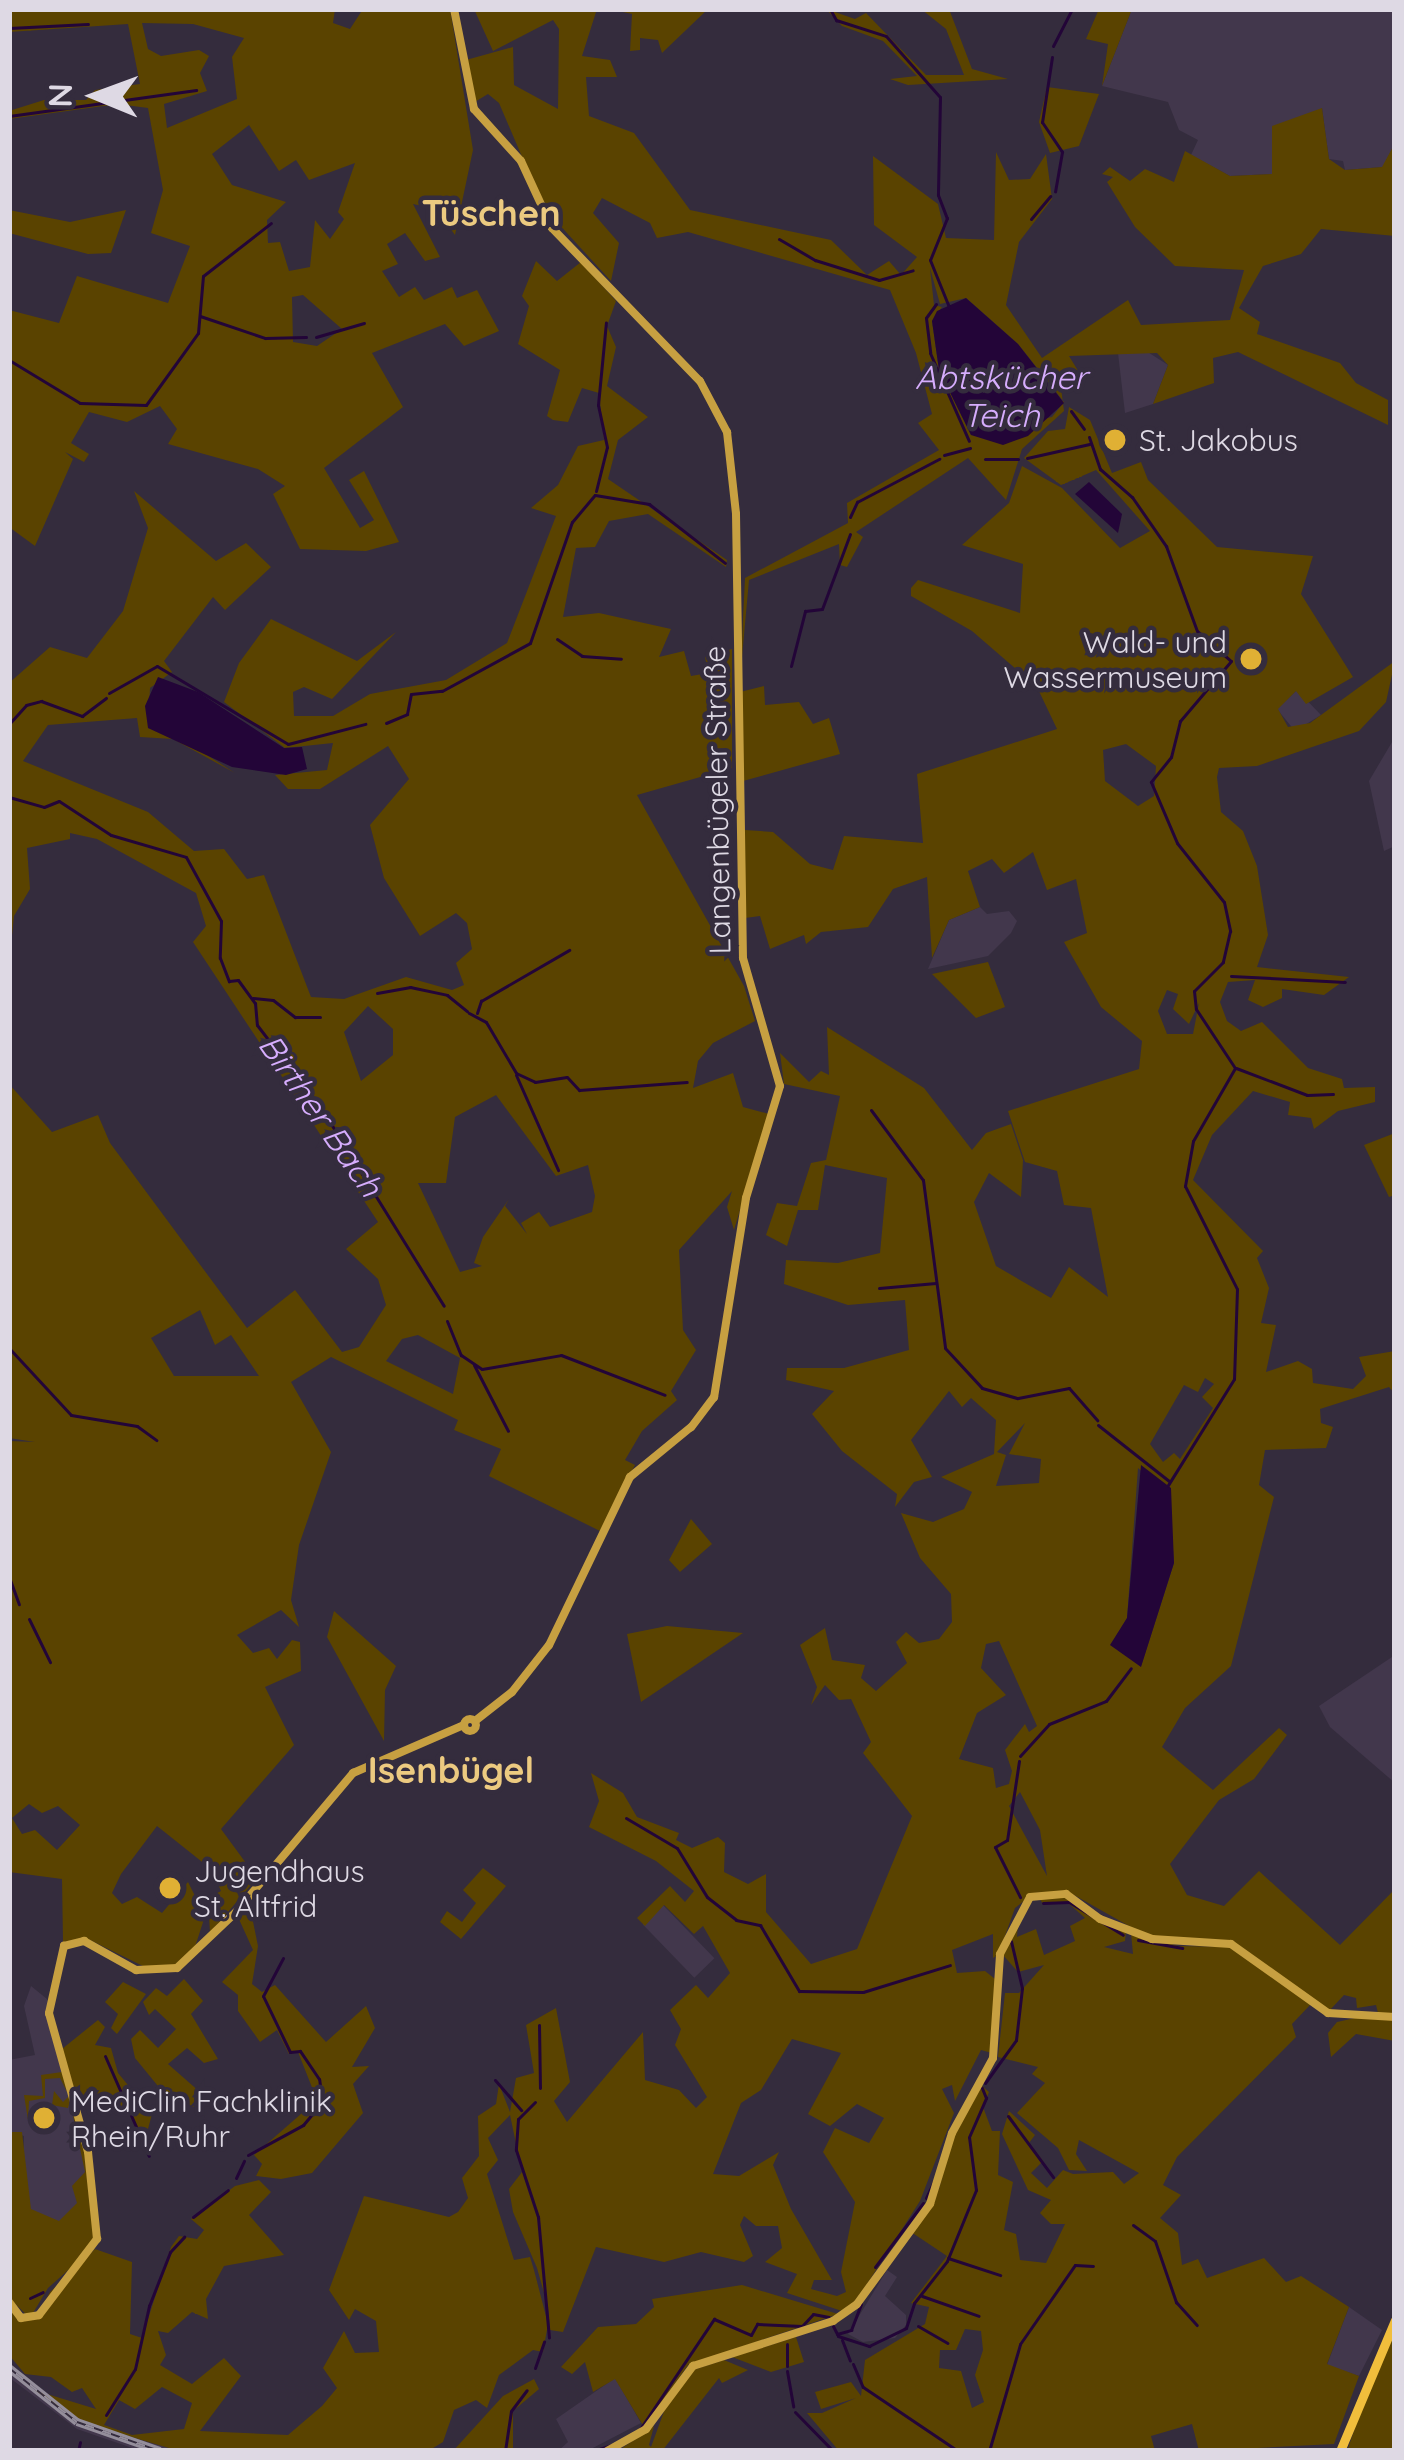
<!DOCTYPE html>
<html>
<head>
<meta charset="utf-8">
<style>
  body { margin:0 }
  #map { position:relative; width:1404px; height:2460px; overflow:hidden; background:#342c3d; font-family:Quicksand,sans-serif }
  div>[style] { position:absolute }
  .built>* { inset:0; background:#42374c; transform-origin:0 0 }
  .green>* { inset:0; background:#5a4300 }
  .water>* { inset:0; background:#230538 }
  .stream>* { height:3px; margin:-1.5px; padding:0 1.5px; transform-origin:1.5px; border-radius:1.5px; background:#230538 }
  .secondary>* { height:8px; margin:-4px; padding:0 4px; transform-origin:4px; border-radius:4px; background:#c7a041 }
  .secondary>.ring { margin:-4px; padding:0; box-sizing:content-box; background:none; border:8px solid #c7a041; border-radius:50% }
  .primary>* { height:9px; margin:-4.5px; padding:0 4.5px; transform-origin:4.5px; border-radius:4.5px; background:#f1be3c }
  .rail>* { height:8px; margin-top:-4px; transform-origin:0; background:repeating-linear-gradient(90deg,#342c3d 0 9px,#948e9b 0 18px); box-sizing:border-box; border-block:3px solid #948e9b }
  .dots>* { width:33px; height:33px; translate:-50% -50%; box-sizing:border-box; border:6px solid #342c3d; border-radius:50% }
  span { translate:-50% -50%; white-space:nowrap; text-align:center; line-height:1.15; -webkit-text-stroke:9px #342c3d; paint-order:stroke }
  .poi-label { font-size:30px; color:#ded9e4 }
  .left { translate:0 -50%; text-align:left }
  .right { translate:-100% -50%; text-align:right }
  .street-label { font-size:30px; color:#ded9e4 }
  .water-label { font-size:33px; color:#d6adfd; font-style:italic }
  .quarter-label { font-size:36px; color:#ecca80; font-weight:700 }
  .frame { position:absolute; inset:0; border:12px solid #ded9e4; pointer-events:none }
  .north { position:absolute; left:36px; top:36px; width:120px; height:120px; -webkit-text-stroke:9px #342c3d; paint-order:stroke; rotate:271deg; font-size:33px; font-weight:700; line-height:48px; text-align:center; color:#ded9e4 }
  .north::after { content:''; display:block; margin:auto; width:42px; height:54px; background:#ded9e4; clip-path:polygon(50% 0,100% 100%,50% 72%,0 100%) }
</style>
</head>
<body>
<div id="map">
  <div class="built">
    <i style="clip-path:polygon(1132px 9px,1395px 9px,1395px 143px,1383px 167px,1345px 170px,1343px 161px,1329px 159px,1322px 108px,1272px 174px,1230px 176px,1191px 155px,1198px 140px,1179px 130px,1168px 102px,1102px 86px)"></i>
    <i style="clip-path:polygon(1143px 349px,1168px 365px,1153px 404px,1125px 413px,1118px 353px)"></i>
    <i style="clip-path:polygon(1297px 690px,1321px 715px,1295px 731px,1277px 709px)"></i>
    <i style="clip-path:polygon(1395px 737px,1395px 846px,1384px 851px,1369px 781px)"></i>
    <i style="clip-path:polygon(980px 907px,987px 914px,1009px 911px,1017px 921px,1011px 933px,988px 956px,928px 969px,949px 920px)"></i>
    <i style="clip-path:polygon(1395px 1655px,1395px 1783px,1330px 1727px,1319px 1706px)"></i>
    <i style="left:663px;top:1905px;width:74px;height:28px;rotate:46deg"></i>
    <i style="clip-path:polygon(31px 1986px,47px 1999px,89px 2166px,78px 2233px,22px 2208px,24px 2136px,9px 2132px,9px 2060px,35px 2055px,24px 2006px)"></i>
    <i style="clip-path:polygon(887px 2270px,897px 2277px,885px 2296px,906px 2315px,906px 2325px,895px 2338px,863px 2342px,848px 2334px)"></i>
    <i style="clip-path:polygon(1349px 2307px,1382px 2330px,1359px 2376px,1327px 2365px)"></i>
    <i style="clip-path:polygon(9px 2366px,81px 2422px,179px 2451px,141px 2451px,77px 2429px,10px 2378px)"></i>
    <i style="clip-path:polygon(615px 2378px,641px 2423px,587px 2451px,558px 2451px,568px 2442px,556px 2419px)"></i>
  </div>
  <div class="green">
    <i style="clip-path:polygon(evenodd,9px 9px,335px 9px,333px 23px,350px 29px,363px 9px,450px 9px,473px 150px,455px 235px,436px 209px,413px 204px,440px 257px,425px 261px,405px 233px,387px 244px,398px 264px,382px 271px,399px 297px,415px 287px,424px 300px,452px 287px,457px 298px,477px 290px,499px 331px,464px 346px,445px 324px,372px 353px,403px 407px,324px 468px,360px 528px,374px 520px,349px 480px,364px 471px,399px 542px,366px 551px,300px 549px,273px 494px,285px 486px,258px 469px,168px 444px,177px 429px,160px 406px,127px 422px,89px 412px,71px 443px,89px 454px,84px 462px,65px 452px,73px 459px,35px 546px,9px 527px,9px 310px,59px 323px,77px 276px,168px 303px,190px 246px,151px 233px,163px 190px,148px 108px,118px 104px,9px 119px,9px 111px,44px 100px,86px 100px,95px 90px,140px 84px,128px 24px,9px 32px,9px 9px,142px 23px,193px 24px,244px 38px,232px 57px,237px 99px,167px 128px,164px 104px,207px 91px,200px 73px,209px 56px,199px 50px,161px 56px,148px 49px,142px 23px,9px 9px,249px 125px,279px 171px,296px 160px,309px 180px,355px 163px,338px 212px,344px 219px,330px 239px,315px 220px,310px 267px,289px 271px,280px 242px,268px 243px,267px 220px,286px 202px,232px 185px,212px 154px,249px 125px,9px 9px,303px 295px,342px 329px,317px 346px,293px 342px,292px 297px,303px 295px)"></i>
    <i style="clip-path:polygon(evenodd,474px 9px,597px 9px,582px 56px,610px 60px,617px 77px,586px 77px,589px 116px,634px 133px,690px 210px,831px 240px,867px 275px,889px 261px,901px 275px,917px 257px,874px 225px,873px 156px,938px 204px,946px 238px,994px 240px,996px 152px,1009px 180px,1030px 179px,1046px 154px,1052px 199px,1019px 242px,1006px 305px,1042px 358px,1128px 300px,1141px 325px,1230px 320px,1244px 270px,1175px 266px,1135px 227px,1107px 182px,1113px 177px,1102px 174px,1110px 167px,1130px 181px,1145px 169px,1174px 182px,1185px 151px,1230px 176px,1272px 174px,1272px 126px,1322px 108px,1329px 159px,1345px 170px,1382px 167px,1395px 143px,1395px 236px,1321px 229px,1301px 254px,1263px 266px,1239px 308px,1260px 322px,1257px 334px,1340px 363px,1356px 383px,1388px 400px,1388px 425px,1238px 352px,1213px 358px,1214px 383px,1153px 404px,1168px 365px,1157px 353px,1069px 356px,1080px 374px,1061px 388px,1064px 411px,1022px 449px,1006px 500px,968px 458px,856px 532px,863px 537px,847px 567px,840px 565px,839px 544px,749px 580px,740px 679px,745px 578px,848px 523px,847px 503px,939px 450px,918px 423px,932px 414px,916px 353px,890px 290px,688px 232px,657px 238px,650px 223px,602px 198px,593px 213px,619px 243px,611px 281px,544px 208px,499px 103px,488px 94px,473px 103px,466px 60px,513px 47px,514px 85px,558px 109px,559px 29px,553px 20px,493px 51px,474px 9px,930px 268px,940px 304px,966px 298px,1018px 344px,1064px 402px,1052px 417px,971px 435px,939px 370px,932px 321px,942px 307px,934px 305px,930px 268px)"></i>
    <i style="clip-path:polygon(609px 9px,708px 9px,662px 53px,658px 40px,640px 38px,640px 50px,630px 51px,632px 14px)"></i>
    <i style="clip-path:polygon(826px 9px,855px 19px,866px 13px,926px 75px,964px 75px,946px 29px,921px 9px,949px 9px,972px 69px,1008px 79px,908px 85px,890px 79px,917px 76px,883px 41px,842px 26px)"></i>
    <i style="clip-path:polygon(1099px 9px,1132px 9px,1102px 86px,1108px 44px,1086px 39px)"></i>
    <i style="clip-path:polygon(1047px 87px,1099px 94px,1079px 146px,1050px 153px,1039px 122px)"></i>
    <i style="clip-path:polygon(9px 210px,70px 222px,126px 210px,111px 253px,88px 254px,9px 233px)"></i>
    <i style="clip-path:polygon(evenodd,536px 261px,557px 281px,581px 262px,616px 301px,607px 326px,616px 347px,607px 386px,648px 417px,618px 440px,608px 479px,727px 560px,726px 567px,648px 514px,609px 521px,595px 547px,576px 548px,563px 617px,599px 613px,671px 629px,659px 657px,684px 651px,691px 676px,708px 673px,705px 657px,732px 649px,732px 768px,637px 795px,744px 986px,755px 1021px,713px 1043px,698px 1061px,693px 1088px,733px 1073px,743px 1107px,769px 1114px,734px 1230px,727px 1207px,732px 1191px,679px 1250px,683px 1330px,696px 1350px,671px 1391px,677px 1400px,642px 1431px,625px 1460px,635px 1465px,600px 1531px,489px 1476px,501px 1449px,454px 1430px,458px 1420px,331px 1357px,291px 1382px,331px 1452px,299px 1545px,291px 1600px,299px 1627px,281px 1610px,237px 1635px,253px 1653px,269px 1648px,277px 1659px,292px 1640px,300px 1642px,301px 1671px,265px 1687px,294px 1745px,221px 1829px,257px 1878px,210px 1933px,208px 1898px,221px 1891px,211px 1869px,157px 1826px,121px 1874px,112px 1893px,122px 1904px,137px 1897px,162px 1913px,188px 1882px,205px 1916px,194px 1950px,172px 1967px,149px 1969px,86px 1938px,63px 1942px,62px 1879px,9px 1872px,9px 1441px,35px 1442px,9px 1438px,9px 1084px,52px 1132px,98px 1115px,110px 1143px,247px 1328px,295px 1290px,342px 1352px,359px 1347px,386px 1305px,378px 1279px,346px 1249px,378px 1222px,193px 942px,206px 926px,196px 893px,97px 839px,70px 833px,70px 839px,27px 848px,30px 889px,14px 916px,9px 965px,9px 683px,50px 647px,87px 658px,123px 611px,148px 528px,134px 491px,216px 561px,246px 543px,271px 567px,225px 610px,213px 597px,164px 661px,172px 672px,150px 688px,148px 728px,177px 736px,235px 773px,173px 739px,140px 737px,137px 718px,48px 725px,23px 761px,148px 812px,194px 851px,224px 849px,247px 879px,264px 875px,311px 997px,344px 999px,406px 977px,452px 990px,464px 985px,456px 963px,472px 949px,467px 923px,456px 913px,420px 936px,384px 878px,370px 825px,409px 779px,388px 746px,320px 789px,288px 789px,275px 775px,327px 770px,333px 743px,285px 748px,224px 702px,239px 663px,271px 619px,357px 661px,396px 632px,332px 699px,304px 687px,293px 692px,294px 716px,333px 716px,370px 694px,446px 680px,507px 643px,556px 516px,531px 508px,558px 485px,578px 446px,604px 440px,599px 393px,582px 388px,568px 422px,553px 420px,547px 416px,560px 370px,518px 344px,529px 306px,522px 296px,536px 261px,368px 1006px,393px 1029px,393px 1055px,361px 1081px,344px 1032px,368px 1006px,536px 261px,496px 1095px,556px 1176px,588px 1165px,595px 1196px,592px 1212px,550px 1227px,539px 1212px,521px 1223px,527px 1234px,505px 1206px,509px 1199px,483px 1237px,474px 1263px,482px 1266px,460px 1272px,418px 1183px,446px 1183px,455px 1117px,496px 1095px,536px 261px,200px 1310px,215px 1345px,231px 1335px,259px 1376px,174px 1376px,151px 1338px,200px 1310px,536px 261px,418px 1335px,460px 1358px,453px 1394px,386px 1361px,402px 1339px,418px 1335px,536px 261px,29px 1804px,42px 1813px,58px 1806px,80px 1825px,57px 1850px,35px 1830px,22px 1834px,12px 1818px,29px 1804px)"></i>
    <i style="clip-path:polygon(evenodd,1069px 407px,1090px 420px,1112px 473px,1141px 462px,1148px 480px,1217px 547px,1313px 556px,1301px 594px,1353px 677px,1306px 704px,1296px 691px,1278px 709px,1288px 727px,1310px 723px,1395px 661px,1386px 702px,1359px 731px,1257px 766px,1219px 768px,1217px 777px,1221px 812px,1243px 831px,1257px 866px,1268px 935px,1257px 967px,1349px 977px,1324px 995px,1282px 989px,1282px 998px,1263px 1007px,1248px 1000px,1255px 980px,1228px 982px,1220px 1002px,1227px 1021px,1241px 1031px,1262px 1022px,1308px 1068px,1342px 1079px,1344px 1088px,1375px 1087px,1375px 1102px,1338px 1111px,1314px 1129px,1311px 1118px,1288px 1115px,1290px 1102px,1253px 1091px,1212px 1135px,1193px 1180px,1263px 1251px,1257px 1258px,1269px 1288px,1261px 1323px,1276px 1325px,1266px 1372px,1298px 1361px,1312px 1369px,1313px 1383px,1353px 1389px,1366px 1376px,1359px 1357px,1395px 1351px,1395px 1394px,1389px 1387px,1320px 1409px,1321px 1423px,1333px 1427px,1326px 1448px,1265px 1450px,1259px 1485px,1274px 1497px,1231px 1666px,1185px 1708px,1162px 1747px,1213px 1790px,1279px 1728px,1287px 1735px,1254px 1779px,1219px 1800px,1170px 1864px,1187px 1895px,1224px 1906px,1259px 1871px,1340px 1945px,1395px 1889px,1395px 2041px,1356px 2034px,1331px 2057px,1328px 2033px,1337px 2022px,1378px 2013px,1376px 2005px,1357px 2008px,1356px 1998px,1344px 1995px,1329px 2011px,1240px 1946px,1145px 1935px,1067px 1891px,1034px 1893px,1015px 1908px,998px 1955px,993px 1958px,993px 1934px,952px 1950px,957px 1973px,985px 1971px,995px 1979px,992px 2053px,981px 2050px,955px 2101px,952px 2085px,942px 2089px,954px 2113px,920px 2201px,853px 2306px,842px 2311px,787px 2293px,797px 2274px,765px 2262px,782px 2248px,778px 2226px,756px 2226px,744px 2216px,740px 2225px,753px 2256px,744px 2262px,701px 2252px,664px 2262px,596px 2247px,563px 2332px,550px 2330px,548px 2307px,537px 2268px,513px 2212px,509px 2189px,522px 2172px,510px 2115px,488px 2138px,498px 2160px,487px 2174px,514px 2260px,530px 2257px,534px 2270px,548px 2324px,543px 2352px,533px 2350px,499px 2375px,487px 2408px,476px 2400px,454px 2410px,443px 2442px,428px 2451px,179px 2451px,81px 2422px,34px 2390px,96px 2409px,82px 2388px,72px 2392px,51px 2377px,25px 2374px,9px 2355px,9px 2304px,18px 2319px,35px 2320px,50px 2292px,95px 2249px,132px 2262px,130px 2334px,142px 2338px,171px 2247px,179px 2236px,197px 2239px,204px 2230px,191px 2219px,235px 2186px,259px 2180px,271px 2192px,249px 2215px,284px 2255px,224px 2266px,206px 2299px,208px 2319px,192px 2312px,168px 2333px,158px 2331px,166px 2355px,160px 2365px,192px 2384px,224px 2358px,241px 2376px,200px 2431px,288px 2435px,322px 2406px,337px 2388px,323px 2368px,344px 2331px,355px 2353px,379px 2352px,376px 2321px,355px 2309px,349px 2320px,329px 2290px,364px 2196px,449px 2217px,458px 2212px,468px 2198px,462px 2178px,479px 2156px,478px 2116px,496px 2104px,499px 2084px,510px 2112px,516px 2078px,534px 2073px,526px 2025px,556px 2008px,570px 2082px,554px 2101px,567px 2122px,643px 2032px,645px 2080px,679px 2090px,696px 2108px,707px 2097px,675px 2045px,681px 2029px,670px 2010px,696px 1985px,708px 1998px,730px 1973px,703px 1926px,694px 1934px,664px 1905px,645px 1926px,637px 1918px,670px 1886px,685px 1902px,694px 1891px,656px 1861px,589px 1827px,599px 1801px,591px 1773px,623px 1793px,637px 1817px,679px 1833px,676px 1840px,692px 1848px,718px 1837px,725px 1843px,724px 1872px,748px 1884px,766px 1874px,766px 1912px,811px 1964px,857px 1949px,912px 1816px,863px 1753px,871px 1742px,851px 1699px,839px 1700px,825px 1685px,811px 1705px,817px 1687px,800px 1645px,825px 1628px,832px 1660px,865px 1665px,861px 1678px,876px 1691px,907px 1663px,896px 1642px,906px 1632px,919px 1643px,939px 1639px,952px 1622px,951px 1594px,920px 1558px,901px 1513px,933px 1522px,964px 1509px,972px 1492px,941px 1477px,994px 1454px,996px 1420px,971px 1398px,962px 1407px,949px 1391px,911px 1440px,932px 1477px,914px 1482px,895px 1507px,897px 1494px,842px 1451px,812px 1414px,834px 1391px,786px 1380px,787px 1368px,844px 1368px,909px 1350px,905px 1300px,848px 1305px,784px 1284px,786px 1260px,838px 1263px,880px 1253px,887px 1178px,825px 1165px,818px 1210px,798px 1210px,787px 1246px,766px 1235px,777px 1203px,797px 1206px,811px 1163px,826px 1160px,840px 1096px,784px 1084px,780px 1053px,809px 1082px,821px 1071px,829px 1075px,827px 1027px,924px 1088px,972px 1150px,986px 1133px,1011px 1124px,1023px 1160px,1021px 1197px,989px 1173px,974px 1202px,996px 1266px,1051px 1298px,1069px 1267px,1108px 1297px,1091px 1208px,1064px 1205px,1057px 1171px,1025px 1162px,1008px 1111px,1139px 1069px,1142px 1041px,1101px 1007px,1064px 942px,1087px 933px,1076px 879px,1047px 890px,1033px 852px,1004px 873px,992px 859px,968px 871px,980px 907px,949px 920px,932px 958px,927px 877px,893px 889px,868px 927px,821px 932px,806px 944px,804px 935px,770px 949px,760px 916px,745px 918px,745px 830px,773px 832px,810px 864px,833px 870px,844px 836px,923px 843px,917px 774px,1057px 729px,1037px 687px,972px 631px,911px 596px,911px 588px,918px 580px,1020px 613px,1023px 564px,962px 545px,1009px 503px,1022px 466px,1062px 488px,1120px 548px,1150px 531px,1096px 470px,1061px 485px,1024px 458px,1048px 431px,1065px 429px,1069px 407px,1126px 744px,1156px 766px,1154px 796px,1138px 806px,1105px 781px,1103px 750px,1126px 744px,1069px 407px,1167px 990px,1178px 994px,1173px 1009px,1189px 1024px,1199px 1003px,1193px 1034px,1167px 1034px,1158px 1011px,1167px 990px,1069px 407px,1205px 1378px,1214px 1384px,1202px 1397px,1213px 1408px,1180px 1459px,1174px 1453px,1163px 1462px,1150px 1444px,1184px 1385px,1198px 1392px,1205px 1378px,1069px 407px,1025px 1423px,1009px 1454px,1041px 1459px,1039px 1483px,996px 1486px,1006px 1455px,997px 1452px,1025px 1423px,1069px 407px,1138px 1468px,1169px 1495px,1174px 1563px,1141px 1666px,1111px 1645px,1127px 1618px,1138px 1468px,1069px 407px,999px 1641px,1037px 1726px,1029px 1732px,1025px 1724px,1005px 1750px,1012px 1771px,1009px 1784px,996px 1788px,993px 1768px,959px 1759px,977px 1713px,1006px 1695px,981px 1668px,986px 1644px,999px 1641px,1069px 407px,1020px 1792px,1040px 1830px,1047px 1876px,1009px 1806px,1020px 1792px,1069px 407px,792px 2039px,841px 2053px,808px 2114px,830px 2126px,857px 2104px,884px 2118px,869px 2143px,835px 2128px,823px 2152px,855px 2202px,841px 2272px,846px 2292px,837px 2296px,811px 2289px,814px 2280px,832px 2280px,791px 2209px,773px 2165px,779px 2152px,739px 2176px,713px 2174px,741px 2103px,761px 2090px,792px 2039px,1069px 407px,162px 2387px,192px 2403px,184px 2429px,132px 2435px,104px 2425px,119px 2400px,135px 2409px,162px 2387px)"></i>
    <i style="clip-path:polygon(764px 686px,765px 705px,799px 702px,813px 724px,829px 718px,840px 754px,743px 781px,740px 692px)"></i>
    <i style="clip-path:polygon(988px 962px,1005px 1007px,976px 1018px,932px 974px)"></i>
    <i style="clip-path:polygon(1395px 1133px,1395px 1195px,1389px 1197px,1364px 1145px)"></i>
    <i style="clip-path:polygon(691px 1519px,712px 1544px,680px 1572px,669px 1560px)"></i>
    <i style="clip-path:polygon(334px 1611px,396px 1666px,385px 1690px,384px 1741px,327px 1637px)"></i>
    <i style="clip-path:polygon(667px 1626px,743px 1633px,641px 1702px,627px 1634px)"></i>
    <i style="clip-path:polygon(483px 1868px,506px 1886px,461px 1939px,440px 1922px,447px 1911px,462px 1922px,476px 1903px,463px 1890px)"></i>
    <i style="clip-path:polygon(evenodd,1038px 1896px,1065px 1896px,1126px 1931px,1125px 1941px,1104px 1947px,1133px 1954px,1131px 1933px,1178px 1946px,1234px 1947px,1311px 2004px,1292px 2024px,1296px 2037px,1177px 2157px,1163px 2185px,1181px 2195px,1160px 2218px,1178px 2233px,1182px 2265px,1198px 2259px,1207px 2278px,1264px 2258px,1286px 2282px,1301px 2276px,1349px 2307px,1327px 2364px,1359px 2376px,1334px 2444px,1199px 2451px,1192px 2424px,1151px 2436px,1155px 2451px,839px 2451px,807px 2413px,822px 2413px,856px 2398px,821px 2409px,815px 2392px,851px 2382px,861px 2396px,865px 2360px,925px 2324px,929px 2307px,911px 2303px,947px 2256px,911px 2232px,939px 2189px,951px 2141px,981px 2085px,989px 2092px,983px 2107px,992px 2131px,1000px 2131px,998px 2175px,1013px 2182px,1004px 2230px,1016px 2234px,1020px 2260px,1046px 2263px,1065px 2224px,1051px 2224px,1040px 2213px,1051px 2200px,1028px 2190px,1002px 2134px,1009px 2111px,1035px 2135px,1029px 2143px,1043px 2161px,1031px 2173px,1047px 2188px,1063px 2170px,1073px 2174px,1113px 2172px,1124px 2184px,1139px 2173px,1079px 2140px,1076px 2154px,1087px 2171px,1069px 2170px,1058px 2148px,1017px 2113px,1045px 2083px,1032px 2074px,1038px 2067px,998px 2057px,1005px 1993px,1019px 1993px,1044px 1965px,1018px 1972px,1003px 1955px,1018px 1925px,1017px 1937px,1036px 1929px,1044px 1955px,1075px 1941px,1070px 1926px,1085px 1918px,1067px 1902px,1043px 1904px,1038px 1896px,965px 2329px,981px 2331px,983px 2350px,975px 2375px,984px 2402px,972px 2408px,961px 2371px,939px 2368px,940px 2350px,956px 2350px,965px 2329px)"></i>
    <i style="clip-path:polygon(249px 1902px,258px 1946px,252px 1984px,262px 1992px,275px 1985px,326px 2042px,366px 2006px,375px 2028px,352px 2067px,369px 2066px,353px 2084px,363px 2113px,312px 2173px,281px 2179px,256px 2176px,262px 2164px,254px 2155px,317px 2100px,298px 2052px,289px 2054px,277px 2030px,260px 2042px,238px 2011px,238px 1995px,222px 1982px,253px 1950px,238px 1917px)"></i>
    <i style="clip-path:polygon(184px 1979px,203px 2001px,191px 2014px,218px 2059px,204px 2063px,187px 2048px,168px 2064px,201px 2093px,194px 2107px,162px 2091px,135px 2058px,131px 2039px,140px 2030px,158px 2048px,176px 2029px,155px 2009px,149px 2015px,143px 2002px,156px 1988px,167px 1996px)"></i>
    <i style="clip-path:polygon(123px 1982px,146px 1994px,117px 2034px,111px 2028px,118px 2014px,105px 2002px)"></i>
    <i style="clip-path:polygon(98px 2020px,105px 2027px,95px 2045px,111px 2048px,118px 2073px,152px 2114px,148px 2129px,138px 2133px,128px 2111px,96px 2103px,89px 2090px,80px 2109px,62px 2049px)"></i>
    <i style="clip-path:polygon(62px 2072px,78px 2115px,96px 2218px,93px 2248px,48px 2288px,30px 2318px,9px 2298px,9px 2132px,22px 2132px,31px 2209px,59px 2221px,77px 2203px,72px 2186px,85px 2172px,70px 2101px,68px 2108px,52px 2105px,54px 2091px,63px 2102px,69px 2096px,60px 2078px,45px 2079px,45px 2098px,29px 2101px,28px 2120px,24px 2095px,43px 2096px,41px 2075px)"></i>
    <i style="clip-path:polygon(742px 2285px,838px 2314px,688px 2365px,644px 2427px,615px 2379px,593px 2392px,585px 2362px,572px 2374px,561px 2367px,598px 2327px,636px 2324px,654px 2307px,652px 2299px)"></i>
    <i style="clip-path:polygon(1395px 2332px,1395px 2451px,1347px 2451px,1380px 2356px)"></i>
    <i style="clip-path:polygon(796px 2337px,804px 2362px,771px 2372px,732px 2357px)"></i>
    <i style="clip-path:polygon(724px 2360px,748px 2370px,722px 2383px,719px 2378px,662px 2451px,618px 2451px,654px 2426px,649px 2445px,651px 2447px,666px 2406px,693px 2370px)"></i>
    <i style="clip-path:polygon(534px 2379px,539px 2389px,513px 2411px,513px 2451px,453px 2451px,503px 2396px)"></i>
  </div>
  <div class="water">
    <i style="clip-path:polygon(966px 298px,1018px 344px,1064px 403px,1028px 436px,1003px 445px,971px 435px,939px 370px,932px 321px,937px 311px)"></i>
    <i style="clip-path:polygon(1089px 482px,1122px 514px,1118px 533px,1075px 494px)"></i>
    <i style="clip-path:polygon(158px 677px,198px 692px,284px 748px,302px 747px,307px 769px,286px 775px,232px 767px,148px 728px,145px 706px)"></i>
    <i style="clip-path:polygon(1141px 1465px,1171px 1488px,1174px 1563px,1141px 1667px,1110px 1645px,1127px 1618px)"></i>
  </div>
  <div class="stream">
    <i style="left:830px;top:9px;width:13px;rotate:61deg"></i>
    <i style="left:836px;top:20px;width:52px;rotate:17.7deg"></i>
    <i style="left:886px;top:36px;width:81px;rotate:48.5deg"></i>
    <i style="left:940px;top:97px;width:98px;rotate:91.2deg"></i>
    <i style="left:938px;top:195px;width:25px;rotate:69deg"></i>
    <i style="left:947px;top:218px;width:45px;rotate:112deg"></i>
    <i style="left:930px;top:260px;width:51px;rotate:68deg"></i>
    <i style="left:9px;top:28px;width:79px;rotate:-2.9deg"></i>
    <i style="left:1053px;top:46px;width:42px;rotate:-62.8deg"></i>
    <i style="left:1052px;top:57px;width:66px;rotate:98.7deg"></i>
    <i style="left:1042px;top:122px;width:36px;rotate:56deg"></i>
    <i style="left:1062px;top:152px;width:40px;rotate:100deg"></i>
    <i style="left:9px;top:116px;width:189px;rotate:-7.9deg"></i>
    <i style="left:1031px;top:219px;width:30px;rotate:-50deg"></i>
    <i style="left:779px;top:239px;width:42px;rotate:30.3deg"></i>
    <i style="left:815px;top:260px;width:67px;rotate:17.4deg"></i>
    <i style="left:879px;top:280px;width:35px;rotate:-16deg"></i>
    <i style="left:936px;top:304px;width:17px;rotate:126deg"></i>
    <i style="left:926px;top:318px;width:35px;rotate:83deg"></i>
    <i style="left:930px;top:353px;width:96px;rotate:66.1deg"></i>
    <i style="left:200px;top:316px;width:69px;rotate:18.7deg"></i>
    <i style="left:265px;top:338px;width:41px;rotate:-1.4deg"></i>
    <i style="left:316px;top:337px;width:50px;rotate:-16.3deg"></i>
    <i style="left:9px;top:360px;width:83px;rotate:31.2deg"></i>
    <i style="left:80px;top:403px;width:66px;rotate:1.7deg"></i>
    <i style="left:146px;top:405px;width:89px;rotate:-54.2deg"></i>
    <i style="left:198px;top:333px;width:57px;rotate:-85deg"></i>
    <i style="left:203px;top:276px;width:86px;rotate:-37.9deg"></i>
    <i style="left:1071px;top:411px;width:22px;rotate:54deg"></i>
    <i style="left:1089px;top:437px;width:34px;rotate:71deg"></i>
    <i style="left:1100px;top:469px;width:43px;rotate:41.2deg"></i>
    <i style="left:1132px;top:497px;width:60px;rotate:55.2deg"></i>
    <i style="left:1166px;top:546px;width:90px;rotate:70deg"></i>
    <i style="left:1197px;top:631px;width:45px;rotate:41.4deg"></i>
    <i style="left:1231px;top:661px;width:79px;rotate:130.4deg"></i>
    <i style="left:1180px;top:721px;width:37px;rotate:104deg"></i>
    <i style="left:1171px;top:757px;width:32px;rotate:129deg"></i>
    <i style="left:1151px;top:782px;width:66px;rotate:66.9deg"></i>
    <i style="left:1177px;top:843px;width:75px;rotate:51.5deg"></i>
    <i style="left:1224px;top:902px;width:30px;rotate:78deg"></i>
    <i style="left:1230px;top:931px;width:32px;rotate:103deg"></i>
    <i style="left:1223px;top:962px;width:41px;rotate:135deg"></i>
    <i style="left:1194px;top:991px;width:18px;rotate:84deg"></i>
    <i style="left:1196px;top:1009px;width:71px;rotate:56.5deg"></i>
    <i style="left:1235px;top:1068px;width:84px;rotate:119.9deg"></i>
    <i style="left:1193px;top:1141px;width:46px;rotate:100.1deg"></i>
    <i style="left:1185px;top:1186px;width:115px;rotate:63.2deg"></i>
    <i style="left:1237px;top:1289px;width:90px;rotate:91.9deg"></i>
    <i style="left:1234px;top:1379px;width:125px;rotate:121.9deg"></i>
    <i style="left:944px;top:455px;width:27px;rotate:-15deg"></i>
    <i style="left:1027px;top:458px;width:64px;rotate:-12.7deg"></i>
    <i style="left:985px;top:459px;width:33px"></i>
    <i style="left:596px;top:491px;width:45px;rotate:-76deg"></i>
    <i style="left:607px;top:447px;width:43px;rotate:-102.1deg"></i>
    <i style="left:598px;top:405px;width:83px;rotate:-84.5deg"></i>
    <i style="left:850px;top:517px;width:17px;rotate:-65deg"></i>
    <i style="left:857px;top:502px;width:93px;rotate:-27.7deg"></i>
    <i style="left:557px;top:639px;width:30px;rotate:34deg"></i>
    <i style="left:582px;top:656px;width:39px;rotate:4deg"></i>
    <i style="left:791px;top:666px;width:57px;rotate:-75.7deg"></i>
    <i style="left:805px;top:611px;width:17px;rotate:-7deg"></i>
    <i style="left:822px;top:609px;width:80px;rotate:-69.5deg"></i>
    <i style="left:109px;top:693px;width:55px;rotate:-29.4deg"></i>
    <i style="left:157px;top:666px;width:152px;rotate:30.8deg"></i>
    <i style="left:288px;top:744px;width:80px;rotate:-14.6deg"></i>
    <i style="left:386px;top:723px;width:23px;rotate:-23deg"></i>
    <i style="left:407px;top:714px;width:20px;rotate:-79deg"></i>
    <i style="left:411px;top:694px;width:31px;rotate:-6deg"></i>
    <i style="left:442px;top:691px;width:100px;rotate:-28.6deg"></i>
    <i style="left:530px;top:643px;width:128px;rotate:-70.9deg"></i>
    <i style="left:572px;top:522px;width:35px;rotate:-50deg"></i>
    <i style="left:595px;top:495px;width:55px;rotate:9.5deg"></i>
    <i style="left:649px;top:504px;width:96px;rotate:37.8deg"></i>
    <i style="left:9px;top:724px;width:25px;rotate:-48deg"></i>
    <i style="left:26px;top:705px;width:16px;rotate:-15deg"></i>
    <i style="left:41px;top:701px;width:44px;rotate:20.1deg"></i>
    <i style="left:82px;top:716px;width:30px;rotate:-37deg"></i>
    <i style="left:9px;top:727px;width:8px;rotate:90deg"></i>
    <i style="left:9px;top:797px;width:36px;rotate:16deg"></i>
    <i style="left:44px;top:807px;width:16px;rotate:-22deg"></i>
    <i style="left:59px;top:801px;width:62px;rotate:33.2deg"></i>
    <i style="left:111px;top:835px;width:78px;rotate:16.3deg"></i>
    <i style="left:186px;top:857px;width:73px;rotate:61.3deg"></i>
    <i style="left:221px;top:921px;width:37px;rotate:92deg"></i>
    <i style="left:220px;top:958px;width:25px;rotate:69deg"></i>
    <i style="left:229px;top:981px;width:9px;rotate:-6deg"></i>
    <i style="left:238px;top:980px;width:29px;rotate:54deg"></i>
    <i style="left:255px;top:1003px;width:22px;rotate:85deg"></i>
    <i style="left:257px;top:1025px;width:108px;rotate:52.5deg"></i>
    <i style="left:323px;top:1111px;width:229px;rotate:58.2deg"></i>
    <i style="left:1231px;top:976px;width:114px;rotate:3deg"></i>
    <i style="left:377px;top:993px;width:34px;rotate:-10deg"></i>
    <i style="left:410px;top:987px;width:38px;rotate:12deg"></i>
    <i style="left:447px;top:995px;width:26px;rotate:39deg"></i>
    <i style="left:253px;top:998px;width:20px;rotate:6deg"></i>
    <i style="left:273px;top:1000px;width:28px;rotate:38deg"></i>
    <i style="left:295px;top:1017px;width:25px"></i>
    <i style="left:469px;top:1013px;width:19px;rotate:28deg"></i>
    <i style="left:486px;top:1022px;width:59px;rotate:59.5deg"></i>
    <i style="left:516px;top:1073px;width:21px;rotate:25deg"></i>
    <i style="left:535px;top:1082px;width:32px;rotate:-9deg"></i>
    <i style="left:567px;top:1077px;width:18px;rotate:47deg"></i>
    <i style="left:579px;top:1090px;width:108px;rotate:-4.2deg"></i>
    <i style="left:477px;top:1013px;width:13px;rotate:-72deg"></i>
    <i style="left:481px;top:1001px;width:102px;rotate:-30.1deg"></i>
    <i style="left:1236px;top:1068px;width:76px;rotate:20.8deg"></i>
    <i style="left:1307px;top:1095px;width:26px;rotate:-2deg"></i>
    <i style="left:516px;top:1075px;width:104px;rotate:66.1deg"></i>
    <i style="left:871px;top:1110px;width:87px;rotate:53.4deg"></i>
    <i style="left:923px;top:1180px;width:169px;rotate:82.5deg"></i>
    <i style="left:945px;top:1348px;width:54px;rotate:47.2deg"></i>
    <i style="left:982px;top:1388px;width:37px;rotate:16deg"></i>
    <i style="left:1018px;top:1398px;width:52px;rotate:-11.1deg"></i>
    <i style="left:1069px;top:1388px;width:43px;rotate:48.8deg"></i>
    <i style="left:879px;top:1288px;width:57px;rotate:-5deg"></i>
    <i style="left:447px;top:1321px;width:37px;rotate:68deg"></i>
    <i style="left:461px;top:1355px;width:25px;rotate:34deg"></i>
    <i style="left:482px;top:1369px;width:80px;rotate:-10deg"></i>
    <i style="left:561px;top:1355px;width:111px;rotate:21deg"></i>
    <i style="left:9px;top:1348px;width:91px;rotate:47.2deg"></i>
    <i style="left:71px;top:1415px;width:67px;rotate:9.5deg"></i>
    <i style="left:137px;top:1426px;width:24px;rotate:36deg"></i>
    <i style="left:474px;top:1365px;width:74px;rotate:62.7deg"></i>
    <i style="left:1098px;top:1425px;width:90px;rotate:38.3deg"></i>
    <i style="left:9px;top:1577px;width:29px;rotate:70deg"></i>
    <i style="left:29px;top:1619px;width:48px;rotate:64deg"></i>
    <i style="left:1020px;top:1756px;width:43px;rotate:-47.8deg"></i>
    <i style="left:1049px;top:1724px;width:61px;rotate:-22deg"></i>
    <i style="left:1106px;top:1701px;width:41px;rotate:-52.9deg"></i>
    <i style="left:1019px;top:1761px;width:80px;rotate:98.6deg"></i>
    <i style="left:1007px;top:1840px;width:14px;rotate:150deg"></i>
    <i style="left:995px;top:1847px;width:56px;rotate:63.4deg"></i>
    <i style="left:626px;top:1818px;width:59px;rotate:30.5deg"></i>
    <i style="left:677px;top:1848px;width:57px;rotate:58.5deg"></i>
    <i style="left:707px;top:1897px;width:37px;rotate:38deg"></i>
    <i style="left:736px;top:1920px;width:25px;rotate:12deg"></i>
    <i style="left:760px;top:1925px;width:77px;rotate:59.4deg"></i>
    <i style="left:799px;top:1991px;width:64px;rotate:0.9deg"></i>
    <i style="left:863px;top:1992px;width:91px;rotate:-17.2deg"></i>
    <i style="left:1043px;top:1903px;width:26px;rotate:-2deg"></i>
    <i style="left:1069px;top:1902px;width:63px;rotate:31.4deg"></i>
    <i style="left:1138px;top:1940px;width:45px;rotate:10.3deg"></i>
    <i style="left:539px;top:2025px;width:63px;rotate:89.1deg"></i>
    <i style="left:105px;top:2056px;width:109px;rotate:66.3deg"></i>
    <i style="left:495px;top:2080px;width:40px;rotate:49deg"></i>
    <i style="left:985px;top:2083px;width:53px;rotate:-54.2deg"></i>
    <i style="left:1016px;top:2040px;width:52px;rotate:-83.4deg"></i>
    <i style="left:1022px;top:1988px;width:48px;rotate:-103.2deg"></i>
    <i style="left:535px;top:2102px;width:24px;rotate:135deg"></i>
    <i style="left:518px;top:2119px;width:31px;rotate:94deg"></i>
    <i style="left:516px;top:2150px;width:71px;rotate:71.8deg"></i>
    <i style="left:538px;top:2217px;width:121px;rotate:84.8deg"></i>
    <i style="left:1008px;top:2116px;width:76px;rotate:53.6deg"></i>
    <i style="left:248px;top:2155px;width:63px;rotate:-28.6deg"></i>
    <i style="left:303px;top:2125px;width:30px;rotate:-50deg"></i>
    <i style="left:322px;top:2102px;width:23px;rotate:-97deg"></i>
    <i style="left:319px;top:2079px;width:34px;rotate:-124deg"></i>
    <i style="left:300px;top:2051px;width:10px;rotate:174deg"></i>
    <i style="left:290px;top:2052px;width:62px;rotate:-115.7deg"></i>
    <i style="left:263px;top:1996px;width:43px;rotate:-62.2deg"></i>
    <i style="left:236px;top:2178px;width:19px;rotate:-65deg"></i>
    <i style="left:926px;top:2198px;width:19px;rotate:-65deg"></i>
    <i style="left:193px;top:2217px;width:44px;rotate:-37.6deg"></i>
    <i style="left:1133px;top:2225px;width:27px;rotate:36deg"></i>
    <i style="left:1155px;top:2241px;width:65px;rotate:71deg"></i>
    <i style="left:1176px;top:2302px;width:31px;rotate:48deg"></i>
    <i style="left:948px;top:2258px;width:55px;rotate:18.1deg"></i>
    <i style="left:875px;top:2267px;width:80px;rotate:-53.1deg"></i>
    <i style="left:922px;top:2296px;width:60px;rotate:19.3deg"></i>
    <i style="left:30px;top:2298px;width:14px;rotate:-25deg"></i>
    <i style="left:833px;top:2326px;width:11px;rotate:63deg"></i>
    <i style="left:838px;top:2336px;width:33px;rotate:18deg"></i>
    <i style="left:869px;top:2346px;width:41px;rotate:-25.9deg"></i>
    <i style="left:906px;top:2328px;width:26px;rotate:-72deg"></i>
    <i style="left:914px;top:2303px;width:53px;rotate:-51.8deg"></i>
    <i style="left:947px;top:2261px;width:77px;rotate:-67.8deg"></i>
    <i style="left:976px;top:2190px;width:53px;rotate:-97.5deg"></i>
    <i style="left:969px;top:2137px;width:43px;rotate:-66.4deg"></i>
    <i style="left:986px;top:2098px;width:11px;rotate:-112deg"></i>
    <i style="left:918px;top:2326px;width:34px;rotate:30deg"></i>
    <i style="left:837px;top:2334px;width:15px;rotate:-16deg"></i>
    <i style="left:851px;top:2330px;width:28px;rotate:-69deg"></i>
    <i style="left:842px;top:2340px;width:22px;rotate:69deg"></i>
    <i style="left:787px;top:2344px;width:22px;rotate:90deg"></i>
    <i style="left:853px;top:2364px;width:25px;rotate:67deg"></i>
    <i style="left:863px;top:2387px;width:111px;rotate:34deg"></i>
    <i style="left:535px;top:2368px;width:28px;rotate:-71deg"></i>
    <i style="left:787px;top:2371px;width:36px;rotate:80deg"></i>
    <i style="left:795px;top:2412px;width:54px;rotate:45.7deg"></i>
    <i style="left:106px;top:2415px;width:54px;rotate:-57.8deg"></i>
    <i style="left:135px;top:2369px;width:65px;rotate:-77.5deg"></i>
    <i style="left:149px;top:2306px;width:58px;rotate:-68.7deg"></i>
    <i style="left:170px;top:2252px;width:21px;rotate:-47deg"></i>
    <i style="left:640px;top:2429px;width:133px;rotate:-56.1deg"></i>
    <i style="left:714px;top:2319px;width:40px;rotate:23.4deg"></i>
    <i style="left:751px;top:2335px;width:13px;rotate:-61deg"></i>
    <i style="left:757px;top:2324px;width:45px;rotate:2.5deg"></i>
    <i style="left:802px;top:2326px;width:16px;rotate:-47deg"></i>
    <i style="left:813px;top:2314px;width:16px;rotate:11deg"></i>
    <i style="left:78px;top:2451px;width:9px;rotate:-77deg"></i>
    <i style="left:505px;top:2451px;width:40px;rotate:-81.5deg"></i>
    <i style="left:511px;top:2411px;width:26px;rotate:-53deg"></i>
    <i style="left:593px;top:2451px;width:19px;rotate:-18deg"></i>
    <i style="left:989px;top:2451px;width:111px;rotate:-73.8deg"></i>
    <i style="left:1020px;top:2344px;width:96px;rotate:-55.2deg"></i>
    <i style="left:1075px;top:2265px;width:18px;rotate:3deg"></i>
  </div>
  <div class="secondary">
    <i style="left:454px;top:9px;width:102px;rotate:78.7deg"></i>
    <i style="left:474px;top:109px;width:70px;rotate:47.9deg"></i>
    <i style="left:521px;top:161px;width:74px;rotate:65.2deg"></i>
    <i style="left:552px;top:228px;width:213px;rotate:46deg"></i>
    <i style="left:700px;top:381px;width:58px;rotate:62.1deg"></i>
    <i style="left:727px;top:432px;width:82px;rotate:83.7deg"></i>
    <i style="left:736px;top:514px;width:444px;rotate:89.1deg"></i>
    <i style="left:743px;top:958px;width:133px;rotate:73.9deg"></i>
    <i style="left:780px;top:1086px;width:117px;rotate:106.9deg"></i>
    <i style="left:746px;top:1198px;width:202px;rotate:99.1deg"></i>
    <i style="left:714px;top:1397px;width:38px;rotate:127deg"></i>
    <i style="left:691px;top:1427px;width:79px;rotate:140.7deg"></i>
    <i style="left:630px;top:1477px;width:187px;rotate:115.7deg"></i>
    <i style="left:549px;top:1645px;width:60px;rotate:128.2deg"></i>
    <i style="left:512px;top:1692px;width:47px;rotate:141.9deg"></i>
    <i class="ring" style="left:464px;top:1719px;width:4px;height:4px"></i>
    <i style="left:9px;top:2302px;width:20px;rotate:53deg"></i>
    <i style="left:21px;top:2318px;width:18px;rotate:-9deg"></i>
    <i style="left:39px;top:2315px;width:96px;rotate:-52.7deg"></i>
    <i style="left:97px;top:2239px;width:87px;rotate:-95.9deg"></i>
    <i style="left:88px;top:2152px;width:144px;rotate:-105.7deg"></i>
    <i style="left:49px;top:2013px;width:69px;rotate:-77.4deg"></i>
    <i style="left:64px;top:1946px;width:21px;rotate:-14deg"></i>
    <i style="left:84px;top:1941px;width:60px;rotate:29.1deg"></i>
    <i style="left:136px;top:1970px;width:41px;rotate:-2.8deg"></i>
    <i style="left:177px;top:1968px;width:81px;rotate:-43.5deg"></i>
    <i style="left:236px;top:1912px;width:182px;rotate:-49.9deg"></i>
    <i style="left:353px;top:1773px;width:121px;rotate:-23.4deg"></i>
    <i style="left:607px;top:2451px;width:45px;rotate:-29.4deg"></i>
    <i style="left:646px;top:2429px;width:79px;rotate:-53.3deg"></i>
    <i style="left:693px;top:2366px;width:147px;rotate:-17.8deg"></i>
    <i style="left:833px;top:2321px;width:29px;rotate:-35deg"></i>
    <i style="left:857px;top:2304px;width:124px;rotate:-53.9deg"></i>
    <i style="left:930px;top:2204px;width:74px;rotate:-72.8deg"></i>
    <i style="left:952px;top:2133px;width:85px;rotate:-61.3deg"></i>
    <i style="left:993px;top:2058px;width:104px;rotate:-86.1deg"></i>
    <i style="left:1000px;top:1954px;width:64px;rotate:-62.2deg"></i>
    <i style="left:1030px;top:1897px;width:36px;rotate:-5deg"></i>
    <i style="left:1066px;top:1894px;width:42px;rotate:36.3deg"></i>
    <i style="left:1100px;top:1919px;width:56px;rotate:21deg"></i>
    <i style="left:1152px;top:1939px;width:79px;rotate:3.6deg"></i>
    <i style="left:1231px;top:1944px;width:119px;rotate:35.4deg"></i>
    <i style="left:1328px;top:2013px;width:67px;rotate:3.4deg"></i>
  </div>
  <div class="primary">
    <i style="left:1340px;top:2451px;width:142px;rotate:-67.2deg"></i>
  </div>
  <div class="rail">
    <i style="left:9px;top:2368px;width:87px;rotate:38.5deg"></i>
    <i style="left:77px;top:2422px;width:88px;rotate:19.3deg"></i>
  </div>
  <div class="dots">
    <i style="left:1115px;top:440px;background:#e0b034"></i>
    <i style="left:1251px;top:659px;background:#e0b034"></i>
    <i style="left:170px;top:1888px;background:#e0b034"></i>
    <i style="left:44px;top:2118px;background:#e0b034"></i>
  </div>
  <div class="poi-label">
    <span class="left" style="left:1139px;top:440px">St. Jakobus</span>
    <span class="right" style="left:1227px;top:659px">Wald- und<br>Wassermuseum</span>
    <span class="left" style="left:194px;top:1888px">Jugendhaus<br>St. Altfrid</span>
    <span class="left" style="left:71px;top:2118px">MediClin Fachklinik<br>Rhein/Ruhr</span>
  </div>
  <div class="street-label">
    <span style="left:717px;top:800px;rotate:-91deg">Langenbügeler Straße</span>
  </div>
  <div class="water-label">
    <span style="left:1001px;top:396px">Abtskücher<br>Teich</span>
    <span style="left:321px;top:1115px;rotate:55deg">Birther Bach</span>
  </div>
  <div class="quarter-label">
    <span style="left:491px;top:213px">Tüschen</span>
    <span style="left:451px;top:1770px">Isenbügel</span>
  </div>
  <div class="frame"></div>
  <div class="north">N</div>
</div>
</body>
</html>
